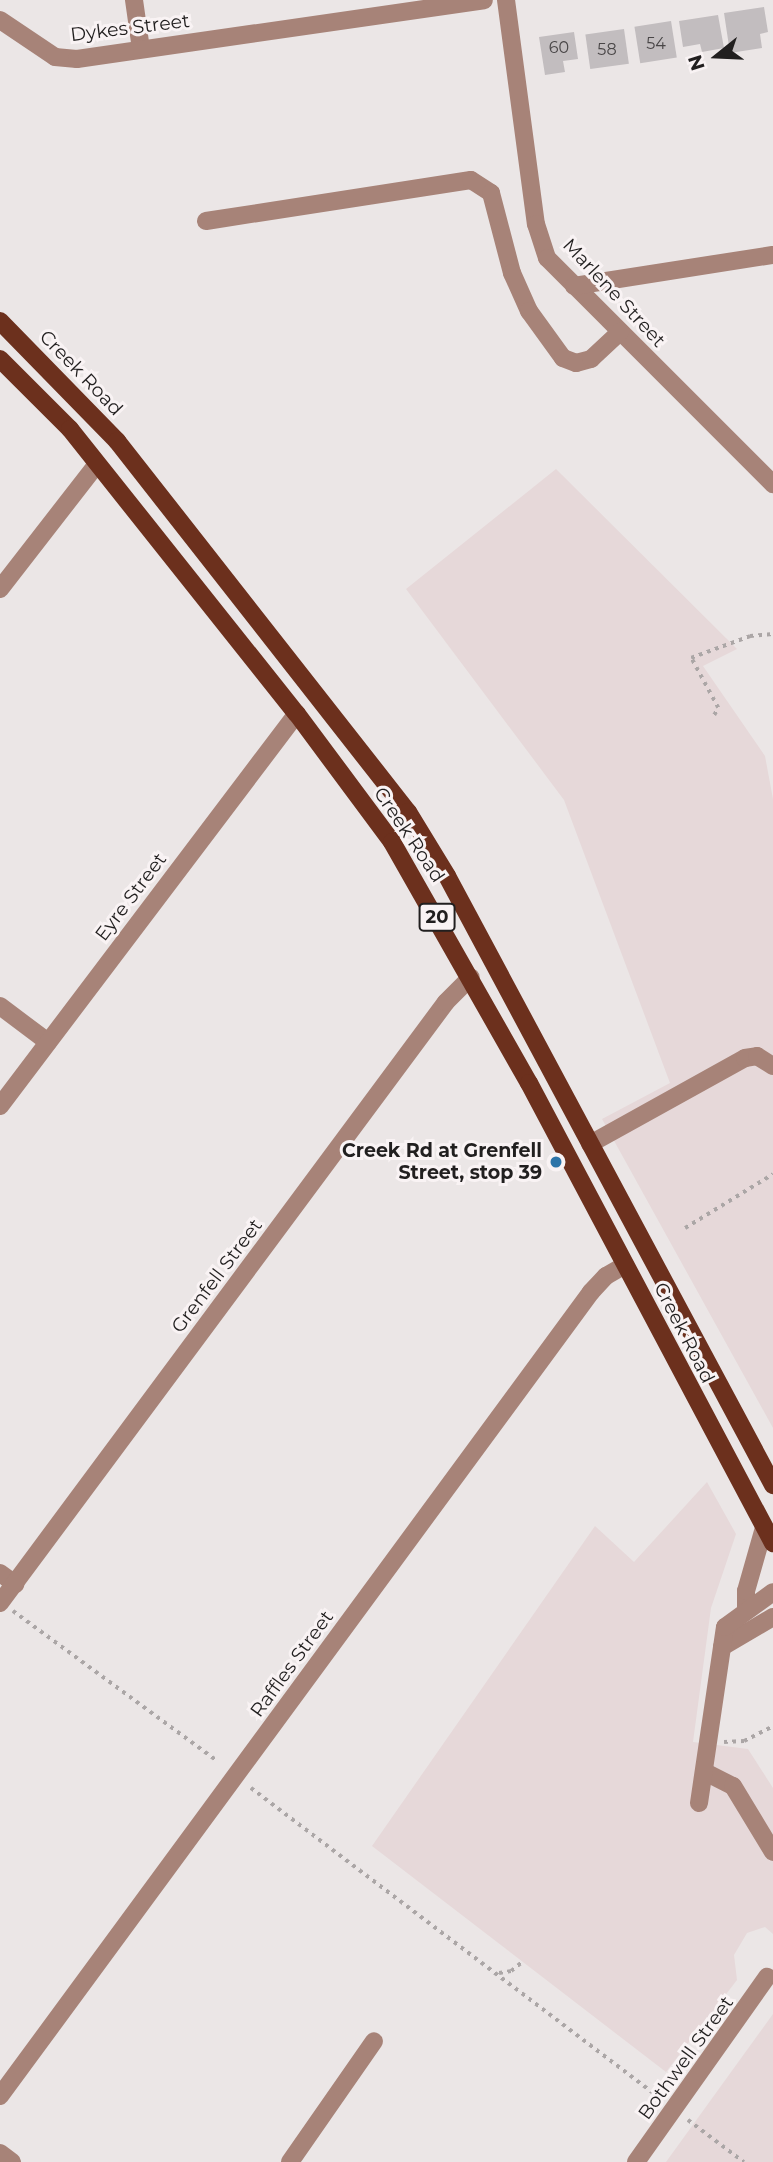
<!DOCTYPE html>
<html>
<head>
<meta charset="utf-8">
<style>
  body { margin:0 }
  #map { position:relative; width:773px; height:2162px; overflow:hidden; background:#ebe6e6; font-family:Montserrat,sans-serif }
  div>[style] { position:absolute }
  .built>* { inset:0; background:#e6d8d9 }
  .building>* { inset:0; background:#c2bdbf; transform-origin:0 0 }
  .path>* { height:3.5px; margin-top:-1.75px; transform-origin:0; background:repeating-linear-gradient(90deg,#aba6a6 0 3.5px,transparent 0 8.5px) }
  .minor>* { height:18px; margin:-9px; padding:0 9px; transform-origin:9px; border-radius:9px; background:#a78378 }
  .major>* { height:18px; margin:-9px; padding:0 9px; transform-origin:9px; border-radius:9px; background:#6c301d }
  .dots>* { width:19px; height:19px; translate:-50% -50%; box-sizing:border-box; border:4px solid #f9f3f4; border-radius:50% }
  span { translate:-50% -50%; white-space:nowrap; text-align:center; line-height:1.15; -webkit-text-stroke:6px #f9f3f4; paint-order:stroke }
  .number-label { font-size:16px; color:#494647 }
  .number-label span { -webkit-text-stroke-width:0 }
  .shield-label span { padding:2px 5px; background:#f9f3f4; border:2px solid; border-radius:5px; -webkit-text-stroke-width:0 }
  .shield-label { font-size:18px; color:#211f1f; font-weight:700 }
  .street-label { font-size:19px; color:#211f1f }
  .poi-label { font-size:19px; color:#211f1f; font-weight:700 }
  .right { translate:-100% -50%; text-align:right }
  .north { position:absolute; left:682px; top:21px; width:70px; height:70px; -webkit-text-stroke:5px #f9f3f4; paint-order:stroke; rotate:252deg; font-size:19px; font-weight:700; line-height:28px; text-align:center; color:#211f1f }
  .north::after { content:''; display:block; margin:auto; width:24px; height:32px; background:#211f1f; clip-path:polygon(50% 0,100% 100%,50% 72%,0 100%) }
</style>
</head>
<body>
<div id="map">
  <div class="built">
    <i style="clip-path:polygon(556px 469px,737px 649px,703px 666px,765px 756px,773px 799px,773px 1428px,602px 1119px,670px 1083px,564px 800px,406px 589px)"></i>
    <i style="clip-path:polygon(707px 1482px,736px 1534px,711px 1608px,693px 1742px,748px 1749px,773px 1788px,773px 1934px,765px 1927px,747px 1933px,734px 1955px,737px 1980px,666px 2072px,372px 1846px,595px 1526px,634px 1562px)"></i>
    <i style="clip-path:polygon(773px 2014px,773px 2162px,666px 2162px)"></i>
  </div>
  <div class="building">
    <i style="clip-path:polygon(764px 7px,768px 32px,760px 34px,762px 48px,730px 53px,724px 13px)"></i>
    <i style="clip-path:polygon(718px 15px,724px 48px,702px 52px,700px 44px,683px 47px,679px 21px)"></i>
    <i style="left:671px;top:21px;width:37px;height:37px;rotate:81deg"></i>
    <i style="left:624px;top:29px;width:35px;height:39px;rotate:82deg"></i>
    <i style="clip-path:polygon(574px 32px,578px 59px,563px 61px,565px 72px,545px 75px,539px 37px)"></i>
  </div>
  <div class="path">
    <i style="left:714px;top:715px;width:8px;rotate:-60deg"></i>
    <i style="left:718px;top:708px;width:57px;rotate:-118.4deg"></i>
    <i style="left:691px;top:658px;width:63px;rotate:-20.4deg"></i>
    <i style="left:750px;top:636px;width:23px;rotate:-5deg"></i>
    <i style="left:685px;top:1228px;width:103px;rotate:-31.5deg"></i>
    <i style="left:13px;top:1611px;width:253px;rotate:36.3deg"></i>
    <i style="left:724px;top:1742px;width:20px;rotate:-3deg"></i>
    <i style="left:744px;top:1741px;width:33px;rotate:-27deg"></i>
    <i style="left:251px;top:1788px;width:513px;rotate:37.16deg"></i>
    <i style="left:499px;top:1973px;width:12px;rotate:-9deg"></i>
    <i style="left:511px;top:1971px;width:14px;rotate:-39deg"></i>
    <i style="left:688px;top:2120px;width:70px;rotate:36.9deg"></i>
  </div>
  <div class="minor">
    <i style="left:134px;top:0;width:49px;rotate:81.9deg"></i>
    <i style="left:506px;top:0;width:226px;rotate:82.4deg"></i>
    <i style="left:536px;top:224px;width:36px;rotate:72deg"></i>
    <i style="left:547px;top:258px;width:320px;rotate:45deg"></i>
    <i style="left:0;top:20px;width:66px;rotate:33.9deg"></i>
    <i style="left:55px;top:57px;width:22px;rotate:5deg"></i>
    <i style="left:77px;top:59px;width:411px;rotate:-8.2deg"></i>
    <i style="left:206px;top:221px;width:268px;rotate:-8.8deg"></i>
    <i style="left:471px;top:180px;width:24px;rotate:33deg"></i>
    <i style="left:491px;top:193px;width:83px;rotate:75.3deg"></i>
    <i style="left:512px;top:273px;width:42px;rotate:65.9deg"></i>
    <i style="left:529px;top:311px;width:58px;rotate:54.1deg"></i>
    <i style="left:563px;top:358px;width:14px;rotate:21deg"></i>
    <i style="left:576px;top:363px;width:16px;rotate:-15deg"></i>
    <i style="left:591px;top:359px;width:40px;rotate:-43deg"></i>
    <i style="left:574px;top:286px;width:201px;rotate:-8.9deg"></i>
    <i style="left:0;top:589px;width:158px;rotate:-52.2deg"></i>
    <i style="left:0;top:1006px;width:60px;rotate:36.9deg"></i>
    <i style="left:0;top:1106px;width:492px;rotate:-52.9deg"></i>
    <i style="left:590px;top:1144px;width:177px;rotate:-29deg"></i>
    <i style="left:745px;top:1058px;width:12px;rotate:-9deg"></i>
    <i style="left:757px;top:1056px;width:19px;rotate:32deg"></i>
    <i style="left:0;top:1573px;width:19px;rotate:36deg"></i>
    <i style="left:0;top:1603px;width:748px;rotate:-53.42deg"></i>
    <i style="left:446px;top:1002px;width:35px;rotate:-45deg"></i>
    <i style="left:746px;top:1609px;width:18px;rotate:-90deg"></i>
    <i style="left:746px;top:1591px;width:66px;rotate:-74.1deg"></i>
    <i style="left:722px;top:1647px;width:59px;rotate:-30.5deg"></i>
    <i style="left:705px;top:1772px;width:31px;rotate:27deg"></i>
    <i style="left:733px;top:1786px;width:77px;rotate:58.8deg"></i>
    <i style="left:699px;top:1803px;width:178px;rotate:-81.6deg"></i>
    <i style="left:725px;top:1627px;width:59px;rotate:-36.1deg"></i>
    <i style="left:0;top:2096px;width:998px;rotate:-53.68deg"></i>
    <i style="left:591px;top:1292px;width:22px;rotate:-47deg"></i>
    <i style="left:606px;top:1276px;width:22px;rotate:-30deg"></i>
    <i style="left:0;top:2153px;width:15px;rotate:37deg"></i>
    <i style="left:290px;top:2162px;width:147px;rotate:-55.2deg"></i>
    <i style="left:636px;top:2162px;width:227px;rotate:-54.7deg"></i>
  </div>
  <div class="major">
    <i style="left:0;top:321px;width:168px;rotate:45.7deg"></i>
    <i style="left:117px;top:441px;width:472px;rotate:51.9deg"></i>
    <i style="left:408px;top:812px;width:75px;rotate:58.6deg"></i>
    <i style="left:447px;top:876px;width:691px;rotate:61.84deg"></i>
    <i style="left:0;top:359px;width:99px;rotate:45deg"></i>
    <i style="left:70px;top:429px;width:364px;rotate:51.5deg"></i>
    <i style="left:297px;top:714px;width:159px;rotate:53.4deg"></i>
    <i style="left:392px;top:842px;width:277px;rotate:60.4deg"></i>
    <i style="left:529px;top:1083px;width:521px;rotate:62.06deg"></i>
  </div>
  <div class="dots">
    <i style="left:556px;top:1162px;background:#2d75a9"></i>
  </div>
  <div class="number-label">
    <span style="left:656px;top:44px">54</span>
    <span style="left:559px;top:48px">60</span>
    <span style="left:607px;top:50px">58</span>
  </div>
  <div class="shield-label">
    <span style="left:437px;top:917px">20</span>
  </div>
  <div class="street-label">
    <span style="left:130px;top:28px;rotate:-7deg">Dykes Street</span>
    <span style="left:614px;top:293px;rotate:47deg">Marlene Street</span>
    <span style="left:81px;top:373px;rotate:46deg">Creek Road</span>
    <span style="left:409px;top:835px;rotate:56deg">Creek Road</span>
    <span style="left:131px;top:897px;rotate:-53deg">Eyre Street</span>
    <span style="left:217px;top:1276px;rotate:-53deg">Grenfell Street</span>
    <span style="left:684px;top:1333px;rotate:63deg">Creek Road</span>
    <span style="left:292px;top:1664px;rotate:-54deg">Raffles Street</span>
    <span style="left:686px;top:2058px;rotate:-54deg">Bothwell Street</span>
  </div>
  <div class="poi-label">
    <span class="right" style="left:542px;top:1162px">Creek Rd at Grenfell<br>Street, stop 39</span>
  </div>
  <div class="north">N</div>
</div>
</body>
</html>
